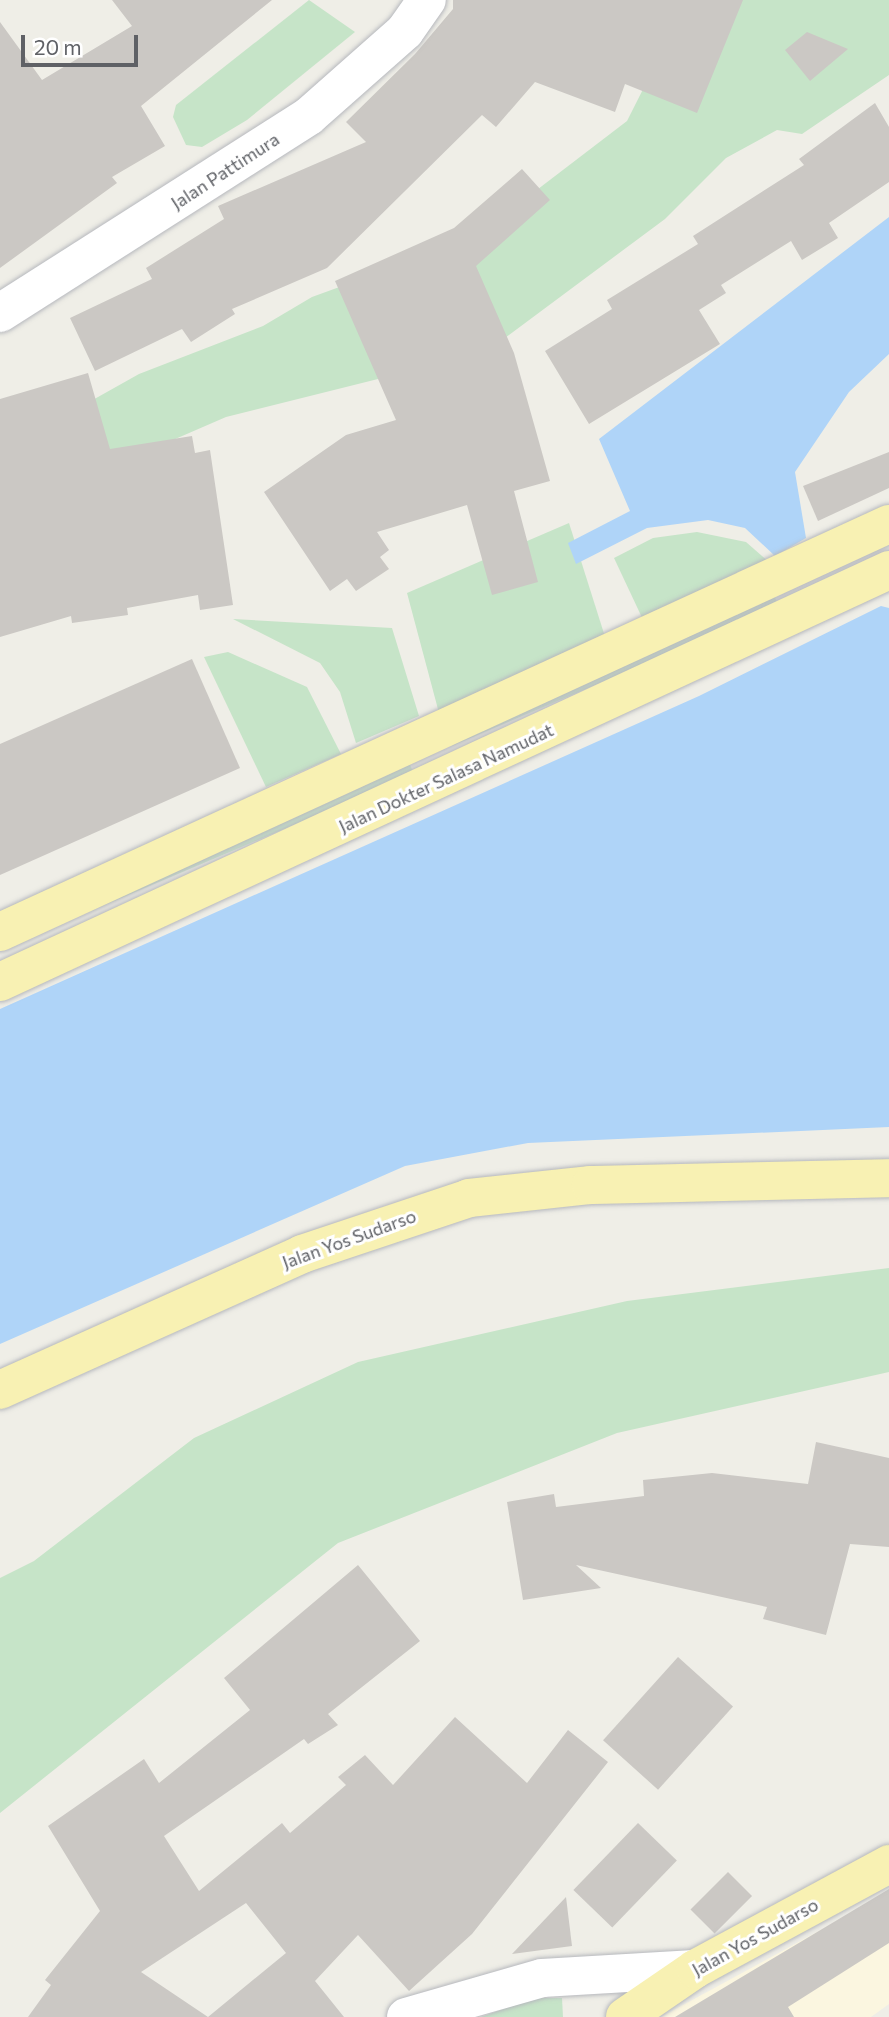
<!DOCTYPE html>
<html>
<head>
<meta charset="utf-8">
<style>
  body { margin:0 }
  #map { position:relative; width:889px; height:2017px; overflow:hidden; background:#efeee7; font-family:Commissioner,sans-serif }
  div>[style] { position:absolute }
  .commercial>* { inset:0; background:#fbf6e0 }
  .green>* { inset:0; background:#c6e4c8; transform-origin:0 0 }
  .water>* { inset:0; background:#afd4f8 }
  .building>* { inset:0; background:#cbc8c4; transform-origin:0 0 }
  .roads { filter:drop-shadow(0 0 2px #b6b8bd) drop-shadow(0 0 2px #b6b8bd) }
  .secondary>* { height:38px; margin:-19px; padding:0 19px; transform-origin:19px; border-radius:19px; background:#fff }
  .primary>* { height:38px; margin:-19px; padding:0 19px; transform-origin:19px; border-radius:19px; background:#f8f1b3 }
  span { translate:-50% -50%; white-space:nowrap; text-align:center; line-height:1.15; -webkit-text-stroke:6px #fff; paint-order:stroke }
  .street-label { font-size:18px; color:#5f6166 }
  .scale { position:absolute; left:21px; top:35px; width:117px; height:32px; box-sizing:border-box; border:4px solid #5f6166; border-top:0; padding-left:9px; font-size:21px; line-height:24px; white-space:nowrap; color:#5f6166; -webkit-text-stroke:5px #fff; paint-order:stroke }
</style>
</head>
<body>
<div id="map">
  <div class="commercial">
    <i style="clip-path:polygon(889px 1893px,889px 2004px,871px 2017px,661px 2017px)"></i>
  </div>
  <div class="green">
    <i style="clip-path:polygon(309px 0,355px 32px,247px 120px,202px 147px,186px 145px,173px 117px,176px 105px)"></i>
    <i style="clip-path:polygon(688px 0,889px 0,889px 75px,802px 134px,777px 130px,726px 158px,665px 219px,486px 352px,226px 417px,0 515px,0 452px,139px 374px,263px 326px,312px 297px,474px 238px,627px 121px)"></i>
    <i style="clip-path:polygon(569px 523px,607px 643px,439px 713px,407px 593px)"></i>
    <i style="clip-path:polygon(697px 532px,746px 542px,769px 562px,645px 624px,614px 558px,653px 538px)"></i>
    <i style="left:774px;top:595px;width:13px;height:355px;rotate:67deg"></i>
    <i style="clip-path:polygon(233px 619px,392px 628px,419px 716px,356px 743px,340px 692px,320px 663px)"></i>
    <i style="clip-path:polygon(228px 652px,307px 687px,341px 754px,266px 787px,204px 657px)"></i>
    <i style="left:408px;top:760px;width:15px;height:450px;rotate:67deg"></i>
    <i style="clip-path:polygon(889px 1268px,889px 1372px,617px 1433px,338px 1543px,0 1813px,0 1578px,34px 1561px,194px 1438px,358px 1362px,627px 1301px)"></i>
    <i style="clip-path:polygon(535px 1998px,562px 1998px,563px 2017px,481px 2017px)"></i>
  </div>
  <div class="water">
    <i style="clip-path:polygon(889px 217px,889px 354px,849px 392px,795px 472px,806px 538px,775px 556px,745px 528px,708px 520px,647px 528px,576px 564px,568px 543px,630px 511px,599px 439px)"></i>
    <i style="clip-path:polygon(881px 606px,889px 608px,889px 1127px,528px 1143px,405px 1166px,0 1344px,0 1009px,699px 696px)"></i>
  </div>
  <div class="building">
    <i style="clip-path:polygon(112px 0,272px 0,141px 106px,165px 146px,112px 177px,117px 183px,0 268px,0 22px,42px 80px,132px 26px)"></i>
    <i style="clip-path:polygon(453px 0,743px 0,697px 113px,625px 84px,615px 112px,535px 82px,496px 127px,482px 115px,327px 268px,232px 309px,235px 314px,191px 342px,182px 329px,95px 371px,70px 318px,152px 279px,146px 268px,224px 219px,218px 206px,366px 142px,346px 122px,415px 54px,453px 9px)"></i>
    <i style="clip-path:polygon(807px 32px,848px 49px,810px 81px,785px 50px)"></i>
    <i style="clip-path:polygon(875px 103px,889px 127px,889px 182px,829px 223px,838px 238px,802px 260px,791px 241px,721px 285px,726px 293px,699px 310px,720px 344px,589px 424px,545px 351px,612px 309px,607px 300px,698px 244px,693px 236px,804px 165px,799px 159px)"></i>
    <i style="clip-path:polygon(522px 169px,550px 200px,476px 266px,514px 353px,550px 481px,514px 491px,538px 582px,492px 595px,467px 505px,377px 532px,389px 550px,380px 557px,389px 569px,356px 591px,347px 579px,330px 591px,264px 492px,346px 435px,396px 420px,335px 281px,454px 228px)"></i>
    <i style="clip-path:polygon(88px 373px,110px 449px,192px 436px,195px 453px,210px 450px,233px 605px,200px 610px,198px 595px,127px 608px,128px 615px,72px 623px,71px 616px,0 637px,0 399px)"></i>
    <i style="clip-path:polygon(889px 452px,889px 488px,818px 521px,803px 486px)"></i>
    <i style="clip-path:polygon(192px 659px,240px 768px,0 875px,0 744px)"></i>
    <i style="clip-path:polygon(816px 1442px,889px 1458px,889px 1547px,850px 1544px,826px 1635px,763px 1619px,767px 1607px,576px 1565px,601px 1588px,523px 1600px,507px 1502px,554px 1494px,556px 1507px,644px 1496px,643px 1480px,712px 1473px,808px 1484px)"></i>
    <i style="clip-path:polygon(evenodd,358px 1565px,420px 1641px,328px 1714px,338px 1725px,308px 1744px,304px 1739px,164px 1836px,199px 1891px,282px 1823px,290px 1833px,346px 1785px,338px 1777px,365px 1755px,393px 1785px,455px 1717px,527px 1783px,568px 1730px,608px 1762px,472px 1934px,409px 1991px,358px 1935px,315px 1981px,344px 2017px,28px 2017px,51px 1985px,45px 1980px,100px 1911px,48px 1826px,144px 1759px,159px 1783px,250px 1710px,224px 1678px,358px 1565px,246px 1903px,286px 1953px,208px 2017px,141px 1972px,246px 1903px)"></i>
    <i style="left:678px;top:1657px;width:74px;height:112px;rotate:42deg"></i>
    <i style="left:638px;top:1823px;width:54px;height:93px;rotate:44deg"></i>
    <i style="left:728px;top:1872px;width:34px;height:53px;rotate:45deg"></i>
    <i style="clip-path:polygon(889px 1889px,889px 1943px,788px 2007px,794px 2017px,675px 2017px)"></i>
    <i style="clip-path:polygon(566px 1897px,572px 1946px,512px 1954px)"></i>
  </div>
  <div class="roads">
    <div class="secondary">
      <i style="left:0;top:313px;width:366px;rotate:-32.5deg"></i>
      <i style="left:309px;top:116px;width:128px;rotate:-41.5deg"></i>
      <i style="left:405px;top:31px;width:38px;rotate:-55deg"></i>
      <i style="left:406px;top:2017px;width:141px;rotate:-16deg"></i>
      <i style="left:542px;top:1978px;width:153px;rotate:-3.4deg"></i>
    </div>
    <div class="primary">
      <i style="left:0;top:932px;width:978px;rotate:-24.65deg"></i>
      <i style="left:0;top:982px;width:980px;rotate:-24.86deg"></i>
      <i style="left:0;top:1390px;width:331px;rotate:-24.2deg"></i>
      <i style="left:302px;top:1254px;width:176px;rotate:-18.5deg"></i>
      <i style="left:469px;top:1198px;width:123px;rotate:-6.1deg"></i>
      <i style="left:591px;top:1185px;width:298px;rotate:-1.3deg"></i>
      <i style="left:625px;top:2017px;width:85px;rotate:-34.4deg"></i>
      <i style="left:695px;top:1969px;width:221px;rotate:-28.4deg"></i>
    </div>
  </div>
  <div class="street-label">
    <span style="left:225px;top:171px;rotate:-33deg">Jalan Pattimura</span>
    <span style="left:446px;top:778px;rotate:-25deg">Jalan Dokter Salasa Namudat</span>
    <span style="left:349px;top:1239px;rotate:-20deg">Jalan Yos Sudarso</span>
    <span style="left:755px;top:1937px;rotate:-29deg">Jalan Yos Sudarso</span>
  </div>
  <div class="scale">20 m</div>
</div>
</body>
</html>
